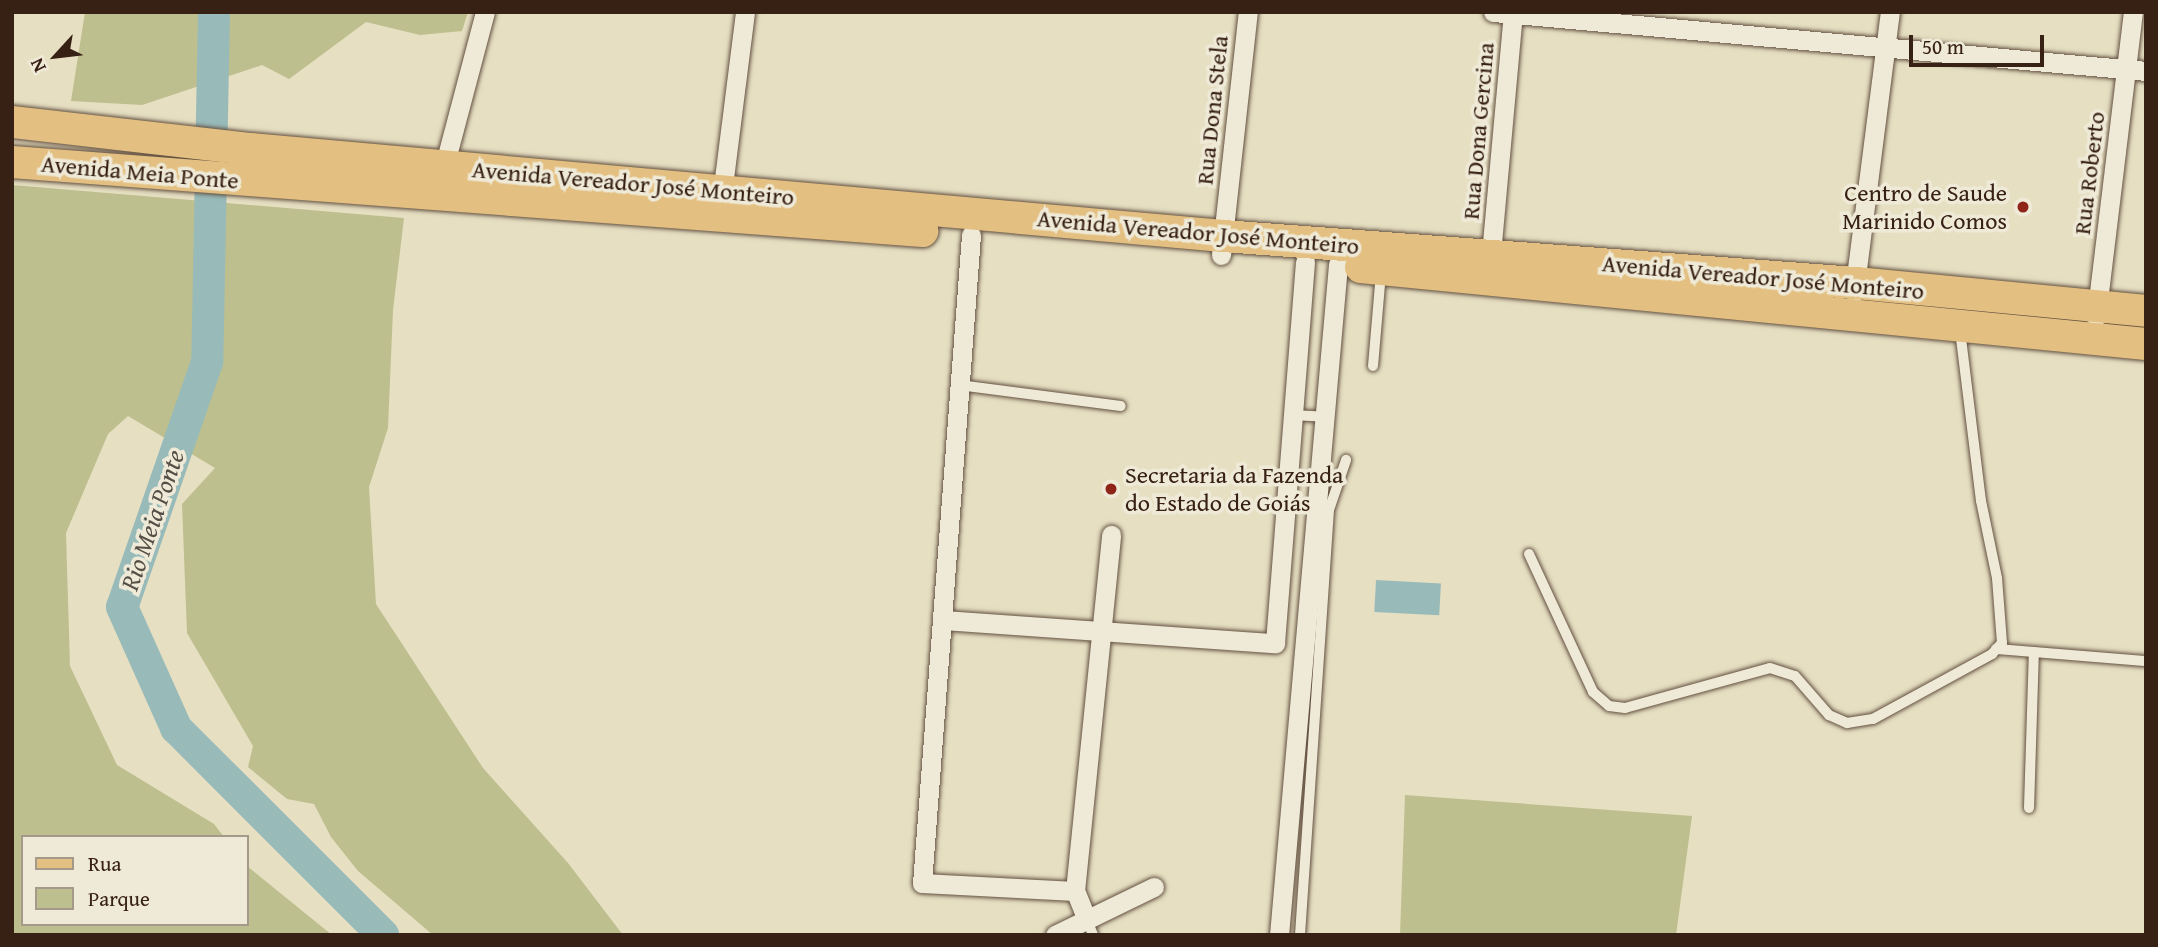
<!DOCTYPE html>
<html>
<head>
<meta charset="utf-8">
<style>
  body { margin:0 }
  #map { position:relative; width:2158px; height:947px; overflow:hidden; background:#e6dfc2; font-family:"Gentium Book Plus",serif }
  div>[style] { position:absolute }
  .green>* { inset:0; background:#bdbf8e }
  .water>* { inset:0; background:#98bbba; transform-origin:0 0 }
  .river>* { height:32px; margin:-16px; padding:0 16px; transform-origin:16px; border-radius:16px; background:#98bbba }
  .roads { filter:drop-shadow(0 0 2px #635040) drop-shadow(0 0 2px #635040) }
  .lane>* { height:10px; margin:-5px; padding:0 5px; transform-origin:5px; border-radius:5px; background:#efead7 }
  .street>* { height:19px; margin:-9.5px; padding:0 9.5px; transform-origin:9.5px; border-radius:9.5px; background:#efead7 }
  .primary>* { height:32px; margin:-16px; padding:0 16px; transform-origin:16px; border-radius:16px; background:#e3c081 }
  .dots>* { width:19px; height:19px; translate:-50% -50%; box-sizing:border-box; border:4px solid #efead7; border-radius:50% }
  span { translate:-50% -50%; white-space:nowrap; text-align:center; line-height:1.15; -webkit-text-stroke:7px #efead7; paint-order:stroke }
  .street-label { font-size:24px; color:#372014 }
  .poi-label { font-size:24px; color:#372014 }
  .right { translate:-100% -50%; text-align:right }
  .left { translate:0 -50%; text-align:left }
  .water-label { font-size:26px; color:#544e46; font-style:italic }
  .frame { position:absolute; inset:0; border:14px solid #372014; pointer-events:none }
  .legend { position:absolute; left:21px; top:835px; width:228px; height:91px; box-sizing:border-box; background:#efead7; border:2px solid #a59989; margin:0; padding:9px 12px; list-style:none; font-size:21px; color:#372014 }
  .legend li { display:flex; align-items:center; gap:14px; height:35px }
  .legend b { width:35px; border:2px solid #a59989 }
  .north { position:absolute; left:21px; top:21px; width:70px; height:70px; -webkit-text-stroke:5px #efead7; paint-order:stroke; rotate:243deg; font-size:19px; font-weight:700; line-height:28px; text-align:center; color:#372014 }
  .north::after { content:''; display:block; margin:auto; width:24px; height:32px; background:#372014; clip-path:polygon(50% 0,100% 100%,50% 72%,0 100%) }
  .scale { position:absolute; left:1909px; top:35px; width:135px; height:32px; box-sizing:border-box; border:4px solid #372014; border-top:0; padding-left:9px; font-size:21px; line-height:24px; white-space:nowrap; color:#372014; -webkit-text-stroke:5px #efead7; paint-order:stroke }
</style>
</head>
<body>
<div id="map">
  <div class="green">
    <i style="clip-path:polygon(85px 12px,468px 12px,462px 31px,420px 35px,366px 22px,289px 79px,262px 65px,142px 105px,71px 101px)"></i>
    <i style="clip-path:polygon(12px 185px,404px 218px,393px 310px,388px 428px,369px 487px,376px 604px,483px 768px,568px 863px,623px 935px,433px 935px,358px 871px,331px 837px,314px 804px,287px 799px,248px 767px,253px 746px,187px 633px,182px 504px,215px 468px,128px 416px,108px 434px,66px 533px,70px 666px,117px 765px,214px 824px,224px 837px,23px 837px,23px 924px,247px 924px,247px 866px,332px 935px,12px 935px)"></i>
    <i style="clip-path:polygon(1405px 795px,1692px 816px,1676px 935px,1400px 935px)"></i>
  </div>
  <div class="water">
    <i style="left:1376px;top:580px;width:65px;height:32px;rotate:3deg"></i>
  </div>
  <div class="river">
    <i style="left:214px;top:12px;width:350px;rotate:91.1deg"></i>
    <i style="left:207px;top:362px;width:259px;rotate:109.1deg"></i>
    <i style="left:122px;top:607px;width:133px;rotate:65.9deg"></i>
    <i style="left:176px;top:728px;width:293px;rotate:45deg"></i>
  </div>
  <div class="roads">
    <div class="lane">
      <i style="left:1373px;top:366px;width:94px;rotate:-85.1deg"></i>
      <i style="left:959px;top:385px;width:163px;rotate:7.4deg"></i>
      <i style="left:1292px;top:415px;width:33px;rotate:3deg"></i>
      <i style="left:1529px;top:554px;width:152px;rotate:65.1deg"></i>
      <i style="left:1593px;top:692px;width:21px;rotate:41deg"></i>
      <i style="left:1609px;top:706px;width:16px;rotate:7deg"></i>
      <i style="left:1625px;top:708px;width:150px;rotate:-15.4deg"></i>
      <i style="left:1770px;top:668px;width:26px;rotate:18deg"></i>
      <i style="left:1795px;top:676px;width:52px;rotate:48.9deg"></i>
      <i style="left:1829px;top:715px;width:20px;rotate:24deg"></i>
      <i style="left:1847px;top:723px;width:26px;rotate:-9deg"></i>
      <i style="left:1873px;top:719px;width:136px;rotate:-28.6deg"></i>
      <i style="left:1992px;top:654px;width:15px;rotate:-48deg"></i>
      <i style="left:2002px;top:643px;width:65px;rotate:-94.4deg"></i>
      <i style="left:1997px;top:578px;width:79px;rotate:-101.7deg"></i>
      <i style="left:1981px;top:501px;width:171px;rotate:-97deg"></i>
      <i style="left:1996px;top:649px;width:150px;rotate:4.6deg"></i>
      <i style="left:2029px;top:808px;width:156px;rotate:-88.2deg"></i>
      <i style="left:1087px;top:920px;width:16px;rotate:68deg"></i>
      <i style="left:1300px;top:935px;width:426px;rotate:-86.1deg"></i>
      <i style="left:1329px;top:510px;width:53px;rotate:-71.2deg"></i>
    </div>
    <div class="street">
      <i style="left:1493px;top:12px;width:656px;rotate:5.16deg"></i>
      <i style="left:444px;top:167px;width:160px;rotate:-75.2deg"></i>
      <i style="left:721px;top:202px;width:192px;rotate:-82.8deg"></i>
      <i style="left:971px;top:235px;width:650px;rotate:94.32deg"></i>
      <i style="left:922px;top:883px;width:153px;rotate:3deg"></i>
      <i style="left:1491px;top:254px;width:243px;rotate:-84.8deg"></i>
      <i style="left:1221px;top:255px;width:244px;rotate:-83.7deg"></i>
      <i style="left:1854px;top:292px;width:282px;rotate:-82.7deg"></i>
      <i style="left:2096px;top:317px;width:307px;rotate:-83.1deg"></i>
      <i style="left:942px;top:620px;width:334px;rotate:4deg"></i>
      <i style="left:1275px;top:643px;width:382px;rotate:-85.5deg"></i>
      <i style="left:1087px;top:920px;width:31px;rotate:-112deg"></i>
      <i style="left:1075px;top:891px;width:358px;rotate:-84.2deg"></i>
      <i style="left:1055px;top:935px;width:110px;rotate:-25.9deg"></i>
      <i style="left:1279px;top:935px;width:673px;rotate:-84.97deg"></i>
    </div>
    <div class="primary">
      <i style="left:12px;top:122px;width:240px;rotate:6.5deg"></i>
      <i style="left:250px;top:149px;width:977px;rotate:5.11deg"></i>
      <i style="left:1223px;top:236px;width:635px;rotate:4.25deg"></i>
      <i style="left:1856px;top:283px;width:291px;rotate:5.5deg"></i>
      <i style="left:12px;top:162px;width:913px;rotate:4.34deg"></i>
      <i style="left:1361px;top:267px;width:789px;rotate:5.6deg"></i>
    </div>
  </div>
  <div class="dots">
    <i style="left:2023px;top:207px;background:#8f2418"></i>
    <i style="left:1111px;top:489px;background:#8f2418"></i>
  </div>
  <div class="street-label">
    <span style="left:1212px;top:110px;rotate:-84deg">Rua Dona Stela</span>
    <span style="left:1478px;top:131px;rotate:-85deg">Rua Dona Gercina</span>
    <span style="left:140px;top:172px;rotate:5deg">Avenida Meia Ponte</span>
    <span style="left:2089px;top:173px;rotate:-83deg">Rua Roberto</span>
    <span style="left:633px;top:183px;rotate:5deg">Avenida Vereador José Monteiro</span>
    <span style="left:1198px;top:232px;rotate:5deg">Avenida Vereador José Monteiro</span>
    <span style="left:1763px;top:277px;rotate:5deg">Avenida Vereador José Monteiro</span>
  </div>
  <div class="poi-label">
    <span class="right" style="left:2007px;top:207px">Centro de Saude<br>Marinido Comos</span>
    <span class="left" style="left:1125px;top:489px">Secretaria da Fazenda<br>do Estado de Goiás</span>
  </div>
  <div class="water-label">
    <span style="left:152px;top:520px;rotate:-71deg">Rio Meia Ponte</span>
  </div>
  <div class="frame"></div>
  <ul class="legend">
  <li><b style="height:9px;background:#e3c081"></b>Rua</li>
  <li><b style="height:19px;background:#bdbf8e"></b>Parque</li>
  </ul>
  <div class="north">N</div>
  <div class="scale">50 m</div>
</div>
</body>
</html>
